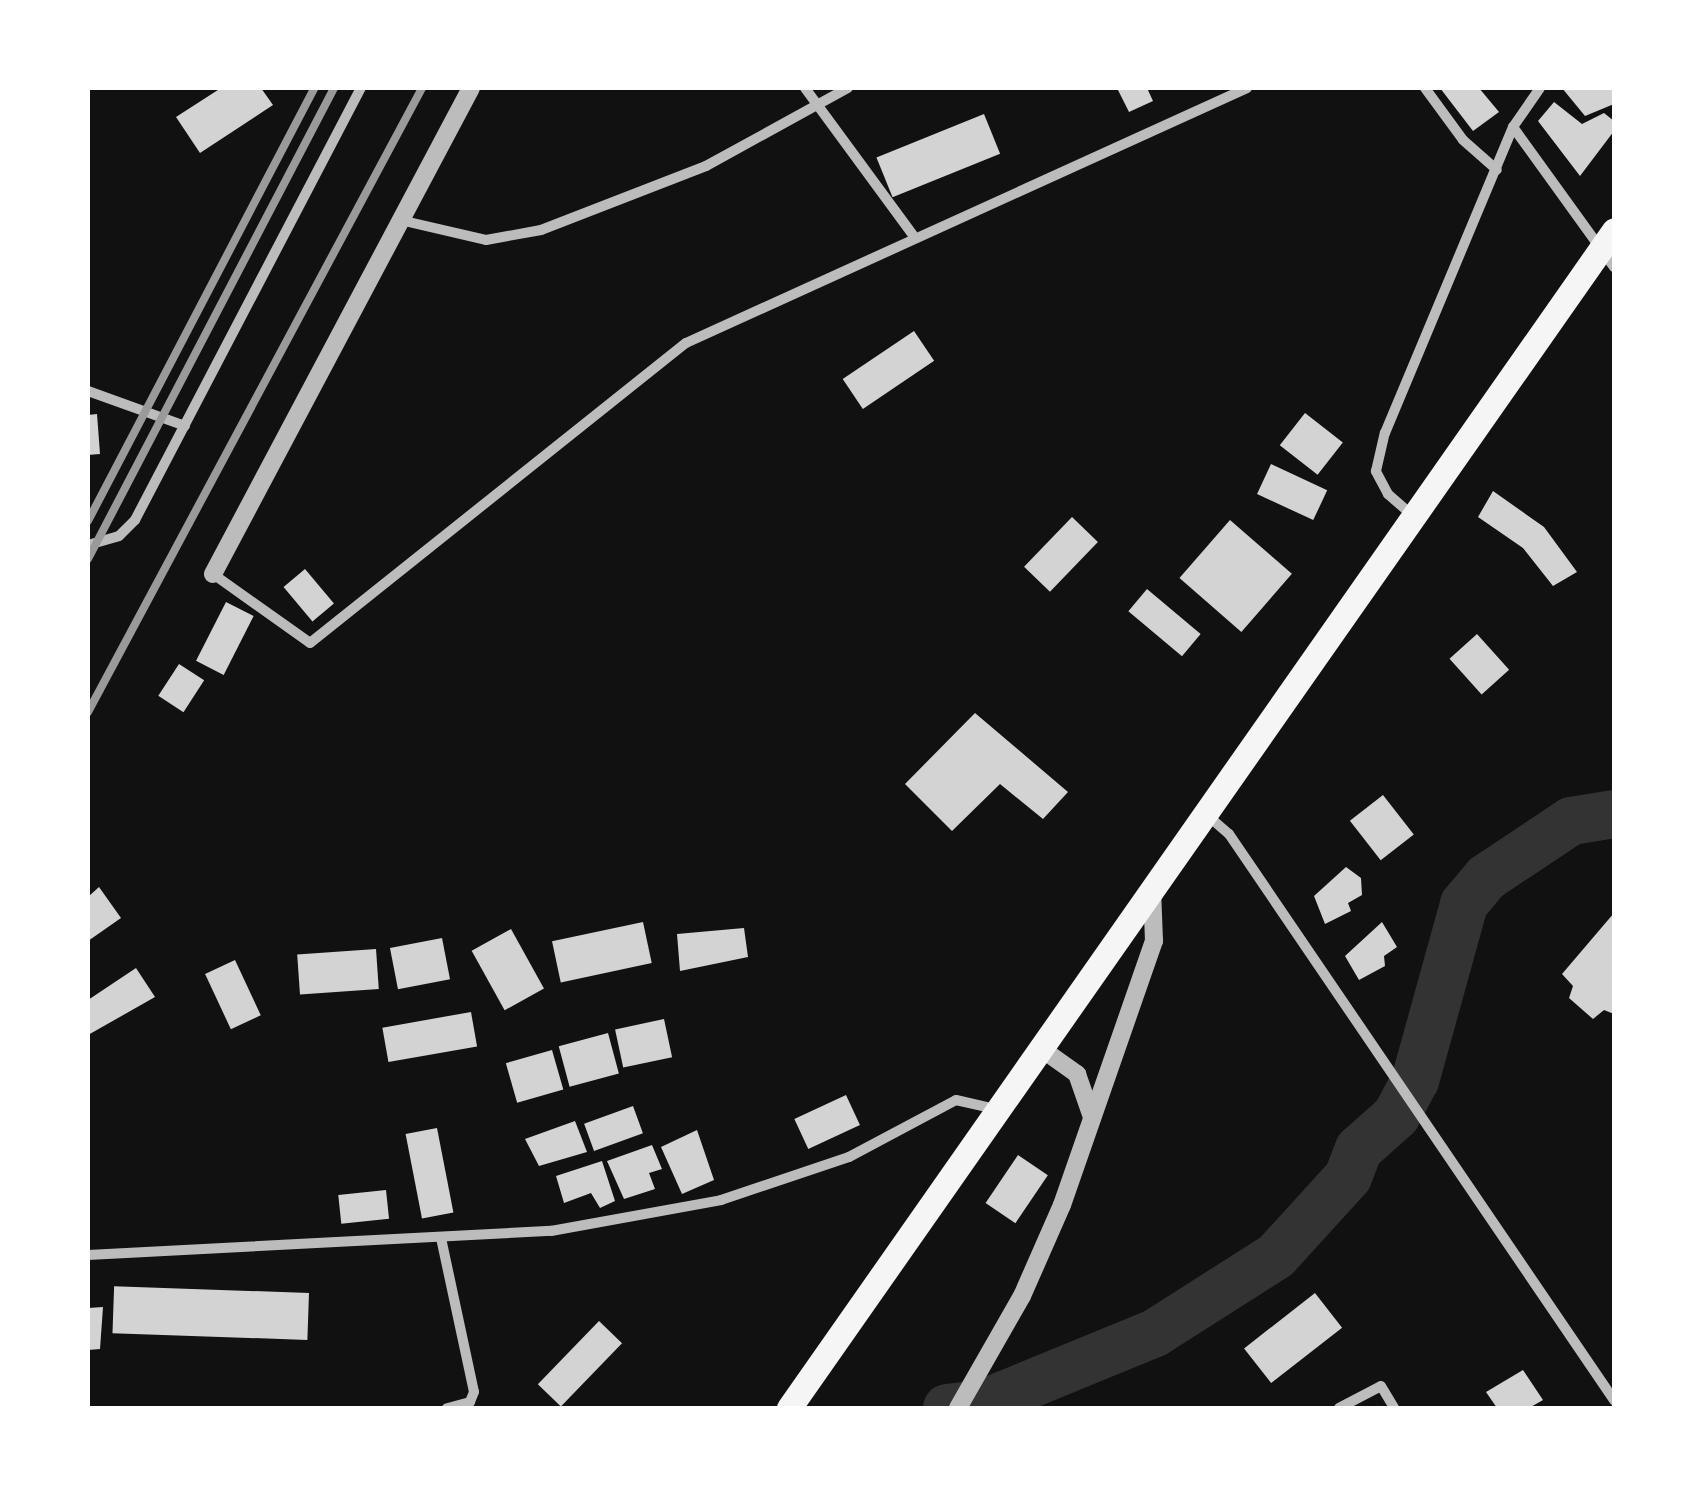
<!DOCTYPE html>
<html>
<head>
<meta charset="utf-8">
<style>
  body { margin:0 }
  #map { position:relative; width:1702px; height:1496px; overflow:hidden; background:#111; font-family:"Public Sans",sans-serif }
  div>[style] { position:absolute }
  .river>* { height:48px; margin:-24px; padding:0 24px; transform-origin:24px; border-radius:24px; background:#333 }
  .building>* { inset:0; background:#d3d3d3; transform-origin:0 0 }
  .minor>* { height:10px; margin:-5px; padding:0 5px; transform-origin:5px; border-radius:5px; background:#bcbcbc }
  .tertiary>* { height:18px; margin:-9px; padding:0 9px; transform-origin:9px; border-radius:9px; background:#bcbcbc }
  .primary>* { height:25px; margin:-12.5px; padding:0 12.5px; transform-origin:12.5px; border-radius:12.5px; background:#f5f5f5 }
  .rail>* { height:8px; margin:-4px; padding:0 4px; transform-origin:4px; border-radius:4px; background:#9a9a9a }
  span { translate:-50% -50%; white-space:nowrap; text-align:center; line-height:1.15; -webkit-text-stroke:8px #fff; paint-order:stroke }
  .frame { position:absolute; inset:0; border:90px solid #fff; pointer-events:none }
</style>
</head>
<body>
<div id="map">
  <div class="river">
    <i style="left:947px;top:1408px;width:35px;rotate:-7deg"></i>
    <i style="left:982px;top:1404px;width:187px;rotate:-22.3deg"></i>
    <i style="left:1155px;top:1333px;width:143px;rotate:-32.5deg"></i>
    <i style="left:1276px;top:1256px;width:107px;rotate:-47.7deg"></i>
    <i style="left:1348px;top:1177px;width:30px;rotate:-69deg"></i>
    <i style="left:1359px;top:1149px;width:50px;rotate:-41.7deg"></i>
    <i style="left:1396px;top:1116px;width:40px;rotate:-62deg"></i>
    <i style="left:1415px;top:1081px;width:184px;rotate:-74.5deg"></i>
    <i style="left:1464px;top:904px;width:35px;rotate:-50deg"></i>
    <i style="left:1487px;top:877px;width:101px;rotate:-33.7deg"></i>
    <i style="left:1571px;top:821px;width:44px;rotate:-9.2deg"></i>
  </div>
  <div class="building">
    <i style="clip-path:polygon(221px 88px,261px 88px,273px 105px,200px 153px,176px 117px)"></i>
    <i style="clip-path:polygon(1117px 88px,1147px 88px,1153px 101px,1129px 112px)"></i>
    <i style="clip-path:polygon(1440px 88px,1479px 88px,1499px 112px,1473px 131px)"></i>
    <i style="clip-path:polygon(1562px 88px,1614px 88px,1614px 104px,1585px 116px)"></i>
    <i style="clip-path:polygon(1554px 102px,1582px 124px,1604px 113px,1614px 121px,1614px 131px,1580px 176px,1538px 121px)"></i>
    <i style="left:984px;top:114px;width:43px;height:116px;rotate:68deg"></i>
    <i style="left:914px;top:331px;width:36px;height:86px;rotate:56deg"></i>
    <i style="left:1305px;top:413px;width:48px;height:41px;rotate:38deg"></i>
    <i style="clip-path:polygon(97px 414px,100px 454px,88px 455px,88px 415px)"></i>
    <i style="left:1271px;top:464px;width:62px;height:33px;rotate:25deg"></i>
    <i style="clip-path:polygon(1493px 491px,1544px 527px,1577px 572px,1553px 586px,1523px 548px,1478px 517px)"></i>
    <i style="left:1072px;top:517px;width:36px;height:69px;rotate:44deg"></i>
    <i style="left:1230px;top:520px;width:82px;height:77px;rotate:41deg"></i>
    <i style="left:305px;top:569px;width:45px;height:28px;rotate:50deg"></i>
    <i style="left:1147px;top:589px;width:70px;height:29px;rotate:40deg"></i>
    <i style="left:226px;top:602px;width:31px;height:66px;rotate:27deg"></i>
    <i style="left:1477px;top:634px;width:48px;height:37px;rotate:48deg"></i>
    <i style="left:179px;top:664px;width:30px;height:38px;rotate:33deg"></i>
    <i style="clip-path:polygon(975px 713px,1068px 792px,1043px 819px,1000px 784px,952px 831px,905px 784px)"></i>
    <i style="left:1383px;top:795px;width:50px;height:42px;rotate:52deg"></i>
    <i style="clip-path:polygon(1346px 867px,1361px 878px,1362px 895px,1348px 903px,1351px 911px,1325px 924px,1314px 896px)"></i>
    <i style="clip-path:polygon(99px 887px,121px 918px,88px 941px,88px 897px)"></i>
    <i style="clip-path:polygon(1614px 913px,1614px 1014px,1604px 1010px,1593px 1019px,1569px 998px,1573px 986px,1562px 974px)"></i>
    <i style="left:643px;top:922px;width:42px;height:93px;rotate:78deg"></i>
    <i style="clip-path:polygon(1382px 922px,1397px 947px,1384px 956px,1385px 966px,1359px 980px,1345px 956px)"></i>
    <i style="clip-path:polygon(744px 928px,748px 957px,680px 971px,677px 934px)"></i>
    <i style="left:511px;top:929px;width:68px;height:45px;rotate:61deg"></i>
    <i style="left:442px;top:938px;width:42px;height:53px;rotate:79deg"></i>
    <i style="left:376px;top:949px;width:40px;height:79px;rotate:86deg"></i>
    <i style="left:235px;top:960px;width:61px;height:33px;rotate:65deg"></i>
    <i style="clip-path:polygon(136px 968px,155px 997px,88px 1035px,88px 1000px)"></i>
    <i style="left:471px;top:1012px;width:35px;height:90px;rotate:80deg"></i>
    <i style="left:664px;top:1019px;width:39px;height:50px;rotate:78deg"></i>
    <i style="left:608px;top:1033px;width:42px;height:51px;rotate:75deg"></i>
    <i style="left:552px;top:1050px;width:41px;height:48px;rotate:74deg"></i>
    <i style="left:846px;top:1095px;width:33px;height:57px;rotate:65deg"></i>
    <i style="left:633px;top:1106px;width:29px;height:52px;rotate:70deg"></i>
    <i style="clip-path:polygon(575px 1121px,587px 1152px,539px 1166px,525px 1139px)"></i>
    <i style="left:437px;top:1128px;width:86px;height:32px;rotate:79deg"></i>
    <i style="clip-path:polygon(697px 1130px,714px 1180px,682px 1194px,661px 1147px)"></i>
    <i style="clip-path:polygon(652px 1145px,662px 1169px,649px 1173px,655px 1189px,624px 1199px,607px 1161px)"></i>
    <i style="left:1018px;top:1155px;width:36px;height:58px;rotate:34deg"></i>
    <i style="clip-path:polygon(602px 1161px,615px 1201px,600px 1208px,591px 1193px,564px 1203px,556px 1176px)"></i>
    <i style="left:386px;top:1190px;width:29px;height:48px;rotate:84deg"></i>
    <i style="left:309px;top:1293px;width:47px;height:195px;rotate:92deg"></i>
    <i style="left:1315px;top:1293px;width:44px;height:90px;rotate:52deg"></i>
    <i style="clip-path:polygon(103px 1307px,100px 1349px,88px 1350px,88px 1308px)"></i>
    <i style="left:599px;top:1321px;width:32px;height:88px;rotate:44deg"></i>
    <i style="clip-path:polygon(1523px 1370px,1543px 1400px,1529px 1408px,1497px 1408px,1486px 1392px)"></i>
  </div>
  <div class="minor">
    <i style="left:805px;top:88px;width:182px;rotate:53.7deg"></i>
    <i style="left:1425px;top:88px;width:64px;rotate:53.8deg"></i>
    <i style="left:1463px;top:140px;width:45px;rotate:41.4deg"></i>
    <i style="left:1513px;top:127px;width:173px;rotate:54.2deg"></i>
    <i style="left:400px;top:220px;width:88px;rotate:13.1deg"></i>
    <i style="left:486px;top:240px;width:56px;rotate:-10.3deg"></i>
    <i style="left:541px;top:230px;width:177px;rotate:-21.2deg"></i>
    <i style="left:706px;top:166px;width:162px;rotate:-28.8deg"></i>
    <i style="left:88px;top:391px;width:103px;rotate:19.8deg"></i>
    <i style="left:1412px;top:515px;width:32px;rotate:-139deg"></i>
    <i style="left:1388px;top:494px;width:26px;rotate:-118deg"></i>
    <i style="left:1376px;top:471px;width:39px;rotate:-77deg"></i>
    <i style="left:1385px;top:433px;width:332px;rotate:-67.3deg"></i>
    <i style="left:1513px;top:127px;width:47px;rotate:-55.3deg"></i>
    <i style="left:88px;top:545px;width:32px;rotate:-16deg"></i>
    <i style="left:119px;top:536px;width:23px;rotate:-45deg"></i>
    <i style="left:135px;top:520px;width:488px;rotate:-62.4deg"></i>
    <i style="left:213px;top:574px;width:119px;rotate:35.4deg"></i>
    <i style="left:310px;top:643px;width:481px;rotate:-38.6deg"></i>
    <i style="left:686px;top:343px;width:616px;rotate:-24.44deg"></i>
    <i style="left:1207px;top:815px;width:29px;rotate:41deg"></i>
    <i style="left:1229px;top:834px;width:685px;rotate:55.78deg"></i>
    <i style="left:441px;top:1238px;width:157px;rotate:77.9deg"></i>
    <i style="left:474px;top:1392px;width:11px;rotate:112deg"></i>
    <i style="left:470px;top:1402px;width:24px;rotate:165deg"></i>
    <i style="left:88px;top:1255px;width:464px;rotate:-3deg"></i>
    <i style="left:551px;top:1231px;width:173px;rotate:-10.3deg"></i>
    <i style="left:721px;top:1200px;width:135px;rotate:-18.6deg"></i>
    <i style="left:849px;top:1157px;width:121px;rotate:-28deg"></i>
    <i style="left:956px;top:1100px;width:41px;rotate:12.7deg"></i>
    <i style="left:1339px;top:1408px;width:47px;rotate:-27.6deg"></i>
    <i style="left:1381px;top:1386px;width:26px;rotate:59deg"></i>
  </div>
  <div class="tertiary">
    <i style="left:213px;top:574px;width:550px;rotate:-62.04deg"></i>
    <i style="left:1039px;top:1047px;width:47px;rotate:35.4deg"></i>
    <i style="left:1077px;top:1074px;width:46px;rotate:70.8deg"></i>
    <i style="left:958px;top:1408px;width:129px;rotate:-60.3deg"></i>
    <i style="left:1022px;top:1296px;width:99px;rotate:-66.3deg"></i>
    <i style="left:1062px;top:1205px;width:280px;rotate:-70.8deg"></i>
    <i style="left:1154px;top:941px;width:53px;rotate:-92.2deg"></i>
  </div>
  <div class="primary">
    <i style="left:789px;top:1408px;width:1438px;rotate:-54.99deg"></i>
  </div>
  <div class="rail">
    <i style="left:88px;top:521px;width:488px;rotate:-62.4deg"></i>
    <i style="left:88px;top:559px;width:531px;rotate:-62.42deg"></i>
    <i style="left:88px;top:712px;width:708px;rotate:-61.84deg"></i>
  </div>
  <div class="frame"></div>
</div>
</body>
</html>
